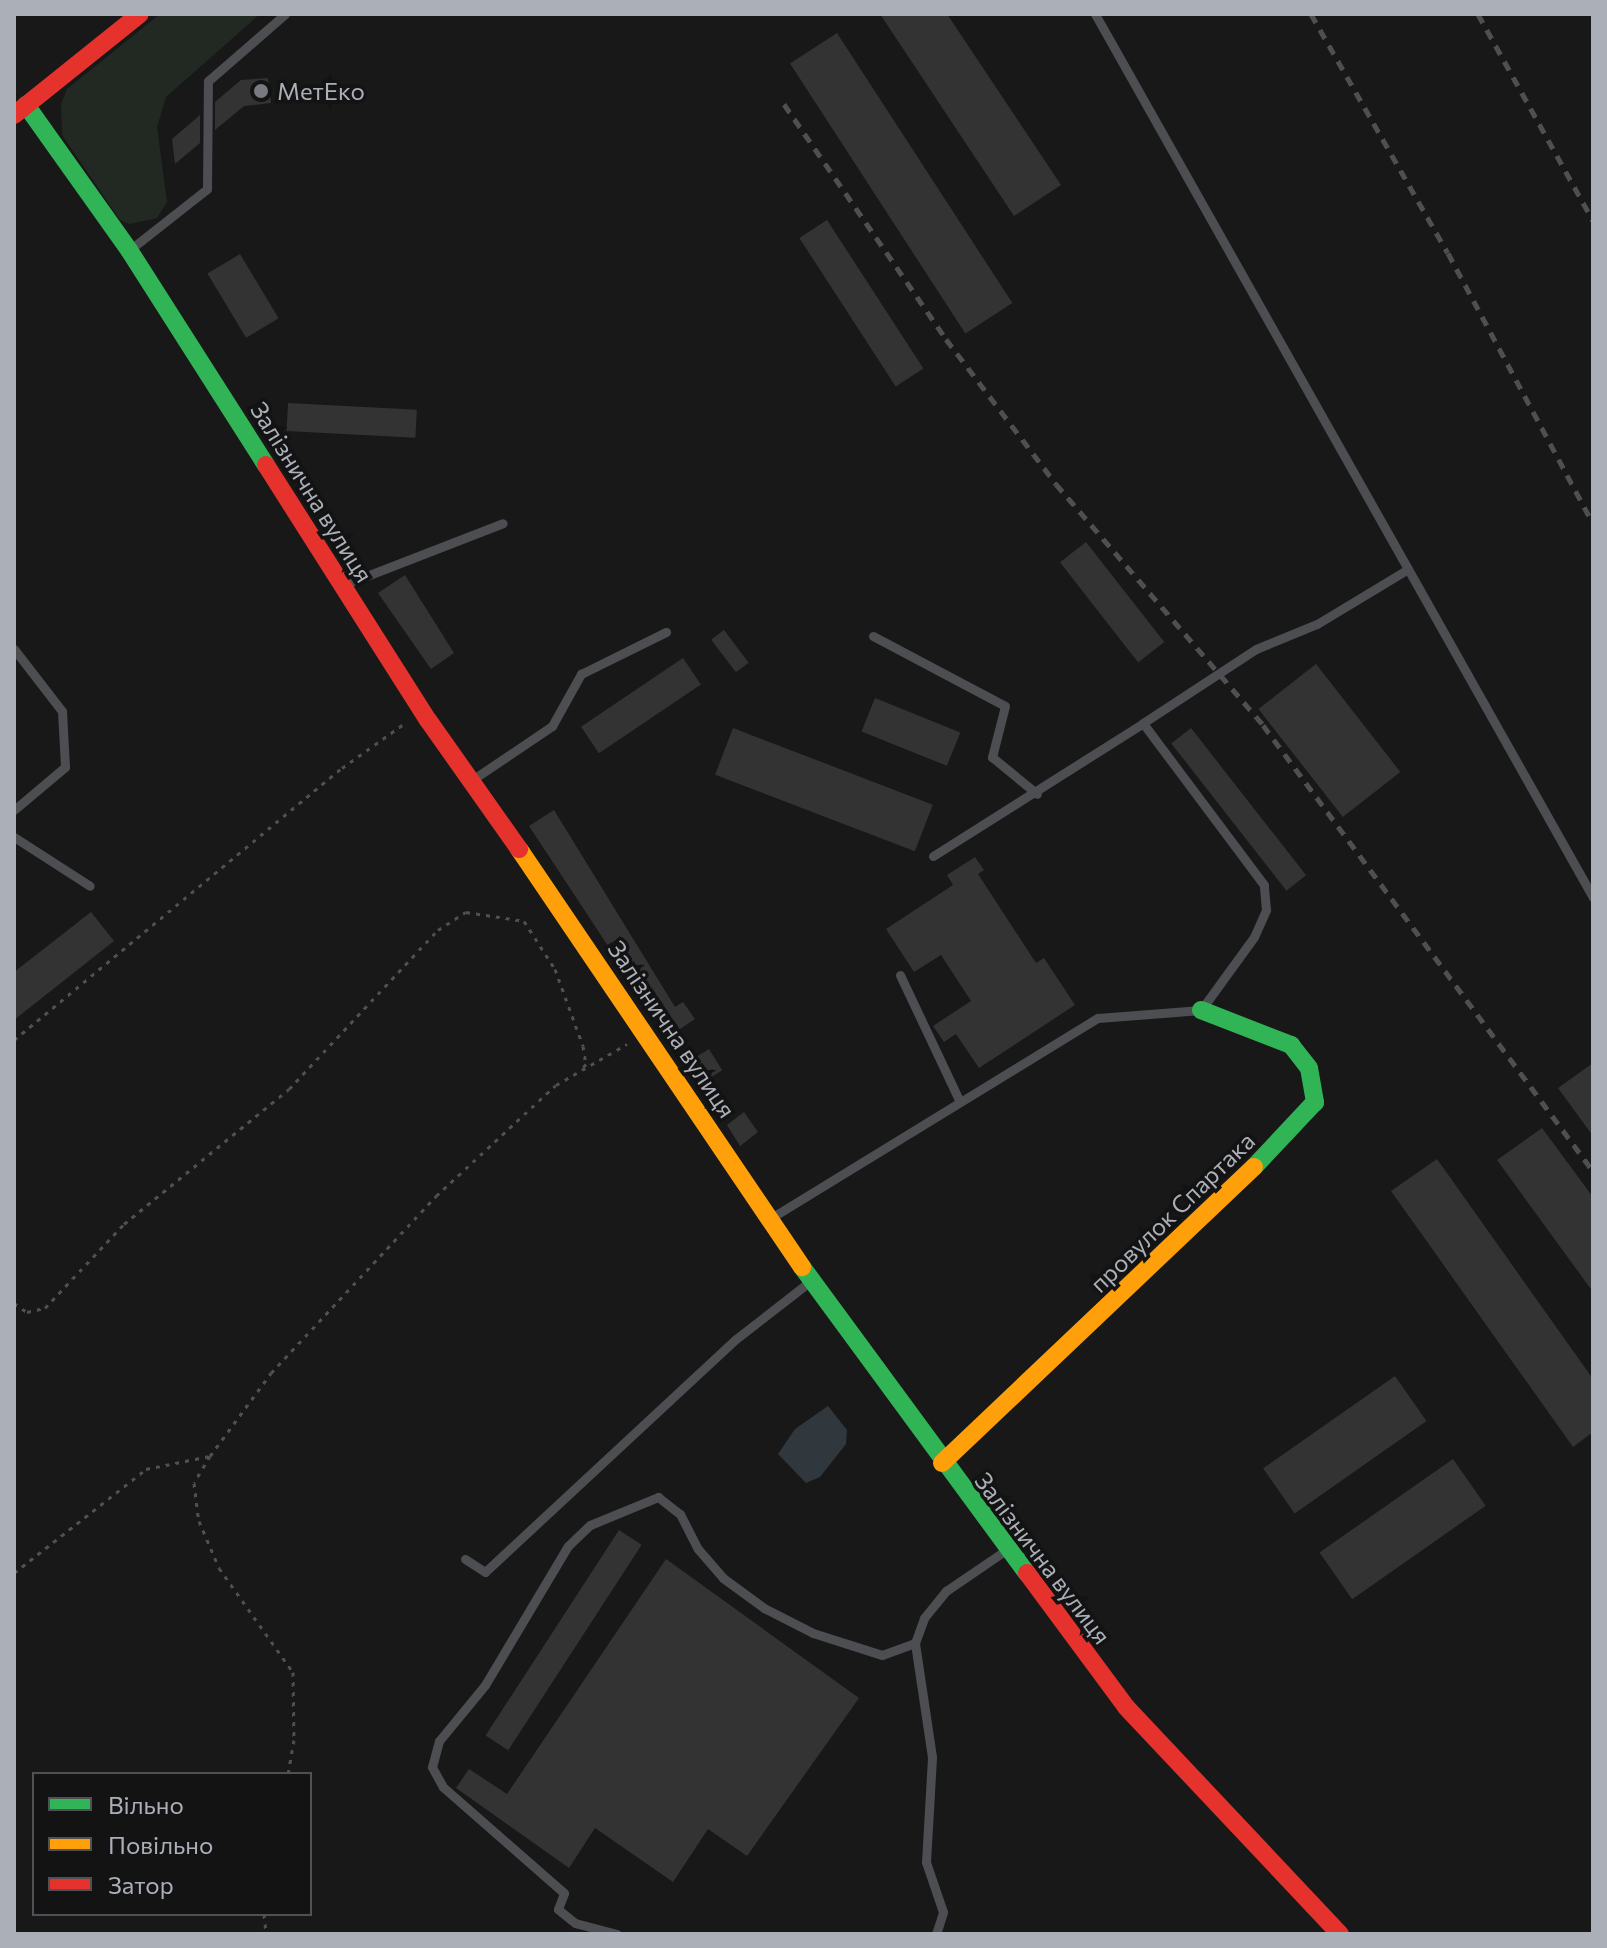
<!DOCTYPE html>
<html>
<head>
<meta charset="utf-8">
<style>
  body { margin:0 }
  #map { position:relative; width:1607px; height:1948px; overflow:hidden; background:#181819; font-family:Commissioner,sans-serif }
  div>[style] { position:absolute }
  .green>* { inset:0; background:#222923 }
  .water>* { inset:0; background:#30383d }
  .building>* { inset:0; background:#333334; transform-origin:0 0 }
  .path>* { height:3px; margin-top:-1.5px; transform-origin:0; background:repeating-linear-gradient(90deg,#4e5052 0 4px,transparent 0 10px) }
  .lane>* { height:9px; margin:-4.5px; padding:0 4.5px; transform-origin:4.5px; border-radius:4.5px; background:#4d4e51 }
  .fast>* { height:18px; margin:-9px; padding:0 9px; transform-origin:9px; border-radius:9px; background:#30b455 }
  .slow>* { height:18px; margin:-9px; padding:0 9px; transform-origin:9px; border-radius:9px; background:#ff9f0a }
  .jam>* { height:18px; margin:-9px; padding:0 9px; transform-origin:9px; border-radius:9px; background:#e5322d }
  .rail>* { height:5px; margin-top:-2.5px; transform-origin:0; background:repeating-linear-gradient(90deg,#4e4f52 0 10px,transparent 0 18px) }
  .dots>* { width:22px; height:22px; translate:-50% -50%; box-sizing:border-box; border:4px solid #131314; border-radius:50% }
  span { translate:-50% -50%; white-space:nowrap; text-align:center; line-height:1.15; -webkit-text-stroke:7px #131314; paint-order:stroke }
  .poi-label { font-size:24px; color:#abafb8 }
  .left { translate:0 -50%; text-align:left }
  .street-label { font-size:24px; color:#abafb8 }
  .frame { position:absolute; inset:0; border:16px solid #abafb8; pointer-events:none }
  .legend { position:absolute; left:32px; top:1772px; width:280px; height:144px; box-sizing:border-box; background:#131314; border:2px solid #505156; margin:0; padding:10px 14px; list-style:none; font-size:24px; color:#abafb8 }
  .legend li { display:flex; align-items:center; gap:16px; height:40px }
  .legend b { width:40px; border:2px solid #505156 }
</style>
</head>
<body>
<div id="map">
  <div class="green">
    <i style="clip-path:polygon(160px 14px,260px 14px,166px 97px,157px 127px,167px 202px,157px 218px,129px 224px,120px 220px,62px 135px,61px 104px,67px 89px)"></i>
  </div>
  <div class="water">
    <i style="clip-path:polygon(828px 1406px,847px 1430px,846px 1444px,820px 1477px,806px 1483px,778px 1454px,795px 1429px)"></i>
  </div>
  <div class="building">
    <i style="clip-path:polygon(880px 14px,947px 14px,1061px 185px,1014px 216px)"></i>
    <i style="left:837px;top:33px;width:322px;height:56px;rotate:57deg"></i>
    <i style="clip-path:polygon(268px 78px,271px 103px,244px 106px,215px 130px,215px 102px,241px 80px)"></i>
    <i style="clip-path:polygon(200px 115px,200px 143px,175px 164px,172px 139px)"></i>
    <i style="left:827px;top:220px;width:177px;height:33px;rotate:57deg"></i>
    <i style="left:240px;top:254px;width:75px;height:38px;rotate:59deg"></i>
    <i style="left:288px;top:403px;width:129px;height:28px;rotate:3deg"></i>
    <i style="left:1086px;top:542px;width:127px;height:33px;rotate:52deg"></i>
    <i style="clip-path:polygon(405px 575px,454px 653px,431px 669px,378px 593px)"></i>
    <i style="left:724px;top:630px;width:41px;height:16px;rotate:53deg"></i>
    <i style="left:683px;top:658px;width:32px;height:123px;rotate:56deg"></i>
    <i style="left:1316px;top:664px;width:137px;height:73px;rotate:52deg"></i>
    <i style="left:875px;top:698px;width:92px;height:36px;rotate:22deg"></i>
    <i style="left:733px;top:728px;width:214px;height:50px;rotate:21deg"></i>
    <i style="left:1191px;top:728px;width:187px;height:25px;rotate:52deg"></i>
    <i style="clip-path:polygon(554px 810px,675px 1007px,683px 1002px,695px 1019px,668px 1037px,529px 826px)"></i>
    <i style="clip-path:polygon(975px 857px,984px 870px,978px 874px,1036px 963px,1044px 958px,1075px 1005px,979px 1068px,956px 1034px,944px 1042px,933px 1026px,971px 1001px,941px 955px,914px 972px,886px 929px,953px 885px,947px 875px)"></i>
    <i style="clip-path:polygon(91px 912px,114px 941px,14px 1020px,14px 972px)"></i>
    <i style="left:709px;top:1049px;width:25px;height:27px;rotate:58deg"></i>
    <i style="clip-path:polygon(1593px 1063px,1593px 1136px,1558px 1088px)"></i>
    <i style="clip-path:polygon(744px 1112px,758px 1132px,740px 1146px,727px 1125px)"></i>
    <i style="clip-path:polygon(1542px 1128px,1593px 1197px,1593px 1292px,1497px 1160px)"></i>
    <i style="clip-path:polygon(1437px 1159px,1593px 1379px,1593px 1432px,1573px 1447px,1391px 1191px)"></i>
    <i style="left:1395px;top:1376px;width:55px;height:161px;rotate:55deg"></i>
    <i style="left:1453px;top:1459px;width:57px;height:163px;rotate:55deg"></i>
    <i style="left:619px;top:1530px;width:27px;height:245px;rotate:33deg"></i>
    <i style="clip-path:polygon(666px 1559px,859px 1698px,747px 1856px,708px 1829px,673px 1882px,595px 1828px,569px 1868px,456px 1788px,469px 1769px,507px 1794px)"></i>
  </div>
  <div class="path">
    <i style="left:14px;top:1040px;width:426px;rotate:-39.7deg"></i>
    <i style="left:342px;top:768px;width:77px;rotate:-35.5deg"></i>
    <i style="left:14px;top:1303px;width:16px;rotate:35deg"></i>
    <i style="left:27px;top:1312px;width:18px;rotate:-13deg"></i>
    <i style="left:45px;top:1308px;width:115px;rotate:-46.8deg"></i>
    <i style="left:124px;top:1224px;width:213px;rotate:-39.3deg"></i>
    <i style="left:289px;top:1089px;width:218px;rotate:-46.9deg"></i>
    <i style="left:438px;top:930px;width:33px;rotate:-33deg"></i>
    <i style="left:466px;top:912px;width:59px;rotate:8.8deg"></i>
    <i style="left:524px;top:921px;width:57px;rotate:57.1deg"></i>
    <i style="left:555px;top:969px;width:82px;rotate:70deg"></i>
    <i style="left:583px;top:1046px;width:18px;rotate:81deg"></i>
    <i style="left:586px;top:1064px;width:6px;rotate:129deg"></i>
    <i style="left:210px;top:1456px;width:31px;rotate:121deg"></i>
    <i style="left:194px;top:1483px;width:38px;rotate:83deg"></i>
    <i style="left:199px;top:1521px;width:51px;rotate:66.9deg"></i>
    <i style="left:219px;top:1568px;width:128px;rotate:54.6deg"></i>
    <i style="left:293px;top:1672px;width:68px;rotate:89.2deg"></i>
    <i style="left:294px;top:1740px;width:35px;rotate:100deg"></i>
    <i style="left:14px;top:1573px;width:168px;rotate:-38.2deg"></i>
    <i style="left:146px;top:1469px;width:65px;rotate:-11.5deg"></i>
    <i style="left:210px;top:1456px;width:103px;rotate:-53.7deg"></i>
    <i style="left:271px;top:1373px;width:242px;rotate:-47deg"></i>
    <i style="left:436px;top:1196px;width:163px;rotate:-42.8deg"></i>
    <i style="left:556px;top:1085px;width:82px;rotate:-30deg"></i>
    <i style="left:264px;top:1914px;width:20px;rotate:84deg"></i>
  </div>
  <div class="lane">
    <i style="left:132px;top:248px;width:95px;rotate:-38.2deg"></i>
    <i style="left:207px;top:189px;width:108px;rotate:-89.5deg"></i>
    <i style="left:208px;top:81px;width:102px;rotate:-41deg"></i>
    <i style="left:1408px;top:569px;width:377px;rotate:60.6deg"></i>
    <i style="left:346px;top:584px;width:168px;rotate:-21.2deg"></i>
    <i style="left:873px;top:636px;width:149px;rotate:27.9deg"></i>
    <i style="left:1005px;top:706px;width:53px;rotate:104.3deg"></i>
    <i style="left:992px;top:757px;width:58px;rotate:39.4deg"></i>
    <i style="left:14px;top:649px;width:78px;rotate:52.3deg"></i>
    <i style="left:62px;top:711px;width:56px;rotate:86.9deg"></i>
    <i style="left:65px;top:767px;width:67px;rotate:139.9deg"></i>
    <i style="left:472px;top:780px;width:97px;rotate:-34deg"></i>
    <i style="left:552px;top:726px;width:60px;rotate:-60.9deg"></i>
    <i style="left:581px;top:674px;width:95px;rotate:-26.3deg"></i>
    <i style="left:14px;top:837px;width:90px;rotate:32.8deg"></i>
    <i style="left:933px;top:856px;width:249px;rotate:-32.3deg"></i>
    <i style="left:900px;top:975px;width:140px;rotate:64.7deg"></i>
    <i style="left:771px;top:1218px;width:383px;rotate:-31.5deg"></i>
    <i style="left:1098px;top:1018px;width:103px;rotate:-4.4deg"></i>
    <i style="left:1201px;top:1010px;width:90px;rotate:-54deg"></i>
    <i style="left:1254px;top:937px;width:30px;rotate:-66deg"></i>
    <i style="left:1266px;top:910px;width:25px;rotate:-95deg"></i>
    <i style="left:1264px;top:885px;width:202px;rotate:-126.8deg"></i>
    <i style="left:1143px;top:723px;width:135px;rotate:-33.2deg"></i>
    <i style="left:1256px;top:649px;width:66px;rotate:-22.3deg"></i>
    <i style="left:1317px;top:624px;width:106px;rotate:-31.1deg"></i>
    <i style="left:1408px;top:569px;width:637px;rotate:-119.42deg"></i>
    <i style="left:465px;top:1559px;width:24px;rotate:33deg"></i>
    <i style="left:485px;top:1572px;width:342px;rotate:-42.9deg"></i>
    <i style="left:736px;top:1339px;width:91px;rotate:-37.9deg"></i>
    <i style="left:617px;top:1934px;width:43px;rotate:-165.3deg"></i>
    <i style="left:575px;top:1923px;width:22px;rotate:-141deg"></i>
    <i style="left:558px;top:1909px;width:17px;rotate:-69deg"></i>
    <i style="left:564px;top:1893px;width:161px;rotate:-138.8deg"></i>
    <i style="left:443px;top:1787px;width:23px;rotate:-119deg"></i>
    <i style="left:432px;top:1767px;width:27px;rotate:-75deg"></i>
    <i style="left:439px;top:1741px;width:72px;rotate:-50.6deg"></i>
    <i style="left:485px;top:1685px;width:162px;rotate:-59.2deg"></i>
    <i style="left:568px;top:1546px;width:30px;rotate:-44deg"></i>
    <i style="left:590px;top:1525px;width:74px;rotate:-22.4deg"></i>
    <i style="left:658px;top:1497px;width:28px;rotate:38deg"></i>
    <i style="left:680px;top:1514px;width:39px;rotate:63deg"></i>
    <i style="left:698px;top:1549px;width:38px;rotate:49deg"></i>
    <i style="left:723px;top:1578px;width:51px;rotate:36.2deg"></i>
    <i style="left:764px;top:1608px;width:55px;rotate:27deg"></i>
    <i style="left:813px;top:1633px;width:72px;rotate:17.7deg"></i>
    <i style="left:882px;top:1655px;width:35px;rotate:-20deg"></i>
    <i style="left:936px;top:1934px;width:23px;rotate:-72deg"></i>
    <i style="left:943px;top:1912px;width:53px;rotate:-108.8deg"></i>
    <i style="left:926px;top:1862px;width:105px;rotate:-86.7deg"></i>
    <i style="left:932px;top:1757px;width:115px;rotate:-98.5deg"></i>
    <i style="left:915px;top:1643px;width:27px;rotate:-70deg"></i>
    <i style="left:924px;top:1618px;width:35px;rotate:-51deg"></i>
    <i style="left:946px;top:1591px;width:73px;rotate:-34.3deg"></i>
  </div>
  <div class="fast">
    <i style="left:26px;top:105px;width:178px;rotate:54.6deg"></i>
    <i style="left:129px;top:250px;width:255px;rotate:57.5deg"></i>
    <i style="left:1201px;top:1010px;width:97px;rotate:21.3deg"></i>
    <i style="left:1291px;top:1045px;width:29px;rotate:52deg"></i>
    <i style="left:1309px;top:1068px;width:35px;rotate:80deg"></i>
    <i style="left:1315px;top:1102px;width:89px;rotate:133.2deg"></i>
    <i style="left:802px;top:1267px;width:380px;rotate:53.7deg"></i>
  </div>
  <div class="slow">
    <i style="left:519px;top:849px;width:505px;rotate:55.9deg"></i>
    <i style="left:942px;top:1463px;width:430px;rotate:-43.5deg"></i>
  </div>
  <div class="jam">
    <i style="left:14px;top:115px;width:161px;rotate:-38.7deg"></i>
    <i style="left:266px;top:465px;width:302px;rotate:57.6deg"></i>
    <i style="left:428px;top:720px;width:158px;rotate:54.8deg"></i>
    <i style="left:1027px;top:1573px;width:167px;rotate:53.5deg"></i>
    <i style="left:1126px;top:1707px;width:312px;rotate:46.7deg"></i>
  </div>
  <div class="rail">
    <i style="left:1311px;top:14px;width:275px;rotate:60.2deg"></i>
    <i style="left:1448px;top:253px;width:306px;rotate:61.8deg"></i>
    <i style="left:1478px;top:14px;width:237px;rotate:60.9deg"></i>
    <i style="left:784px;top:104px;width:285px;rotate:55.4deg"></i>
    <i style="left:946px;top:339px;width:182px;rotate:52.8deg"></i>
    <i style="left:1056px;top:484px;width:318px;rotate:49.3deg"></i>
    <i style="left:1263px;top:725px;width:555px;rotate:53.5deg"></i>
  </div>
  <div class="dots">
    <i style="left:261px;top:91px;background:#787a80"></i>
  </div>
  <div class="poi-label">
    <span class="left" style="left:277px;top:91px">МетЕко</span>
  </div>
  <div class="street-label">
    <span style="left:312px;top:492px;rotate:58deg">Залізнична вулиця</span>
    <span style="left:672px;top:1029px;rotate:56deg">Залізнична вулиця</span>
    <span style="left:1172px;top:1212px;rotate:-44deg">провулок Спартака</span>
    <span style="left:1043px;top:1558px;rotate:53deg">Залізнична вулиця</span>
  </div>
  <div class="frame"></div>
  <ul class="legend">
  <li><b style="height:10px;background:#30b455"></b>Вільно</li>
  <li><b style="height:10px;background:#ff9f0a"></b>Повільно</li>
  <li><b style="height:10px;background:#e5322d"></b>Затор</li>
  </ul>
</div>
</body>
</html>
